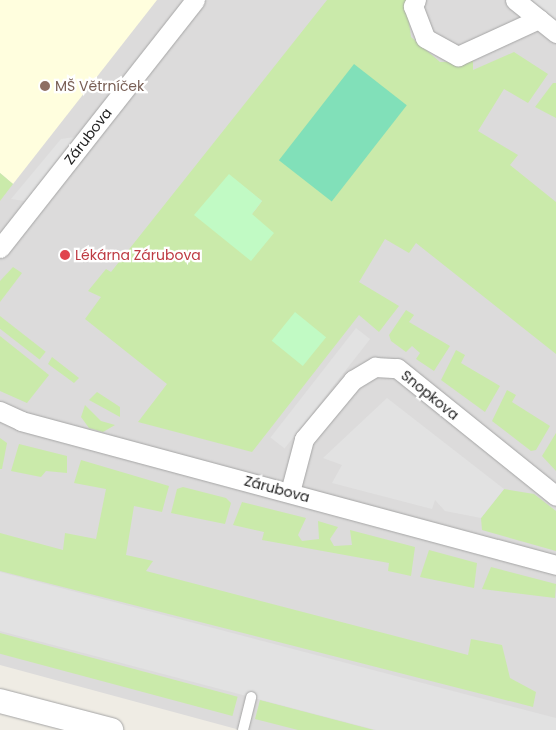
<!DOCTYPE html>
<html>
<head>
<meta charset="utf-8">
<style>
  body { margin:0 }
  #map { position:relative; width:556px; height:730px; overflow:hidden; background:#efece4; font-family:Poppins,sans-serif }
  div>[style] { position:absolute }
  .residential>* { inset:0; background:#dcdbdb }
  .education>* { inset:0; background:#fffede }
  .grass>* { inset:0; background:#caeaaa; transform-origin:0 0 }
  .park>* { inset:0; background:#c1fac4; transform-origin:0 0 }
  .pitch>* { inset:0; background:#81e0b9; transform-origin:0 0 }
  .parking>* { inset:0; background:#e2e2e2; transform-origin:0 0 }
  .roads { filter:drop-shadow(0 0 1px #a5a5a5) drop-shadow(0 0 1px #a5a5a5) }
  .service>* { height:10px; margin:-5px; padding:0 5px; transform-origin:5px; border-radius:5px; background:#fff }
  .minor>* { height:19px; margin:-9.5px; padding:0 9.5px; transform-origin:9.5px; border-radius:9.5px; background:#fff }
  .tertiary>* { height:24px; margin:-12px; padding:0 12px; transform-origin:12px; border-radius:12px; background:#fff }
  .dots>* { width:14px; height:14px; translate:-50% -50%; box-sizing:border-box; border:2px solid #fff; border-radius:50% }
  span { translate:-50% -50%; white-space:nowrap; text-align:center; line-height:1.15; -webkit-text-stroke:4.5px #fff; paint-order:stroke }
  .education-label { font-size:14px; color:#785e54 }
  .left { translate:0 -50%; text-align:left }
  .street-label { font-size:14px; color:#1e1e1e }
  .health-label { font-size:14px; color:#be3a42 }
</style>
</head>
<body>
<div id="map">
  <div class="residential">
    <i style="clip-path:polygon(0 0,556px 0,556px 730px,240px 730px,0 665px)"></i>
  </div>
  <div class="education">
    <i style="clip-path:polygon(0 0,157px 0,13px 184px,0 173px)"></i>
  </div>
  <div class="grass">
    <i style="clip-path:polygon(evenodd,327px 0,406px 0,411px 37px,440px 62px,473px 61px,473px 70px,514px 52px,548px 74px,528px 103px,504px 89px,478px 131px,518px 155px,510px 165px,556px 202px,556px 354px,416px 243px,409px 253px,385px 239px,359px 282px,399px 306px,379px 332px,359px 315px,252px 452px,138px 422px,167px 384px,85px 319px,101px 297px,88px 291px,106px 269px,111px 272px,327px 0,229px 175px,262px 201px,252px 214px,229px 175px)"></i>
    <i style="clip-path:polygon(553px 83px,556px 83px,556px 118px,535px 107px)"></i>
    <i style="clip-path:polygon(0 173px,13px 184px,0 201px)"></i>
    <i style="clip-path:polygon(13px 267px,22px 273px,0 302px,0 281px)"></i>
    <i style="clip-path:polygon(406px 310px,414px 315px,409px 322px,450px 346px,434px 371px,416px 359px,420px 353px,412px 346px,406px 352px,391px 341px,389px 335px)"></i>
    <i style="left:0;top:316px;width:58px;height:10px;rotate:38deg"></i>
    <i style="clip-path:polygon(0 336px,49px 375px,27px 403px,0 391px)"></i>
    <i style="clip-path:polygon(456px 350px,465px 355px,461px 363px,500px 386px,485px 412px,441px 380px)"></i>
    <i style="clip-path:polygon(52px 357px,79px 378px,74px 383px,48px 364px)"></i>
    <i style="clip-path:polygon(507px 390px,516px 395px,512px 402px,550px 426px,536px 450px,531px 451px,492px 421px)"></i>
    <i style="clip-path:polygon(97px 392px,120px 407px,120px 417px,89px 400px)"></i>
    <i style="clip-path:polygon(85px 405px,101px 421px,115px 425px,103px 432px,89px 428px,81px 417px)"></i>
    <i style="clip-path:polygon(556px 433px,556px 471px,542px 456px)"></i>
    <i style="clip-path:polygon(0 438px,7px 443px,2px 469px,0 469px)"></i>
    <i style="clip-path:polygon(19px 444px,67px 456px,67px 473px,46px 471px,41px 477px,11px 471px)"></i>
    <i style="clip-path:polygon(81px 460px,169px 486px,162px 512px,134px 506px,126px 555px,153px 561px,146px 571px,468px 655px,471px 639px,502px 645px,510px 678px,536px 692px,533px 707px,0 571px,0 533px,63px 550px,65px 533px,96px 539px,106px 489px,74px 483px)"></i>
    <i style="clip-path:polygon(183px 487px,226px 498px,231px 503px,225px 524px,171px 513px,177px 489px)"></i>
    <i style="clip-path:polygon(504px 489px,534px 494px,556px 511px,556px 551px,482px 530px,481px 518px)"></i>
    <i style="clip-path:polygon(242px 502px,306px 518px,298px 535px,302px 541px,319px 539px,318px 521px,338px 527px,330px 539px,334px 546px,352px 545px,350px 530px,415px 547px,411px 576px,388px 571px,389px 563px,262px 540px,264px 532px,233px 525px)"></i>
    <i style="clip-path:polygon(429px 550px,477px 563px,474px 588px,420px 577px)"></i>
    <i style="clip-path:polygon(491px 567px,556px 584px,555px 598px,482px 589px)"></i>
    <i style="left:0;top:633px;width:246px;height:20px;rotate:15deg"></i>
    <i style="clip-path:polygon(260px 700px,374px 730px,298px 730px,255px 719px)"></i>
  </div>
  <div class="park">
    <i style="clip-path:polygon(229px 174px,262px 201px,252px 214px,274px 233px,251px 261px,194px 215px)"></i>
    <i style="left:295px;top:312px;width:40px;height:37px;rotate:39deg"></i>
  </div>
  <div class="pitch">
    <i style="left:354px;top:64px;width:67px;height:122px;rotate:38deg"></i>
  </div>
  <div class="parking">
    <i style="clip-path:polygon(532px 0,556px 0,556px 20px)"></i>
    <i style="clip-path:polygon(75px 137px,25px 201px,11px 199px,61px 139px)"></i>
    <i style="left:356px;top:328px;width:18px;height:139px;rotate:38deg"></i>
    <i style="clip-path:polygon(387px 398px,504px 489px,481px 518px,445px 511px,435px 500px,432px 509px,332px 483px,342px 465px,323px 458px)"></i>
    <i style="clip-path:polygon(0 572px,556px 718px,556px 730px,376px 730px,0 631px)"></i>
  </div>
  <div class="roads">
    <div class="service">
      <i style="left:243px;top:730px;width:34px;rotate:-76deg"></i>
    </div>
    <div class="minor">
      <i style="left:416px;top:0;width:7px;rotate:117deg"></i>
      <i style="left:413px;top:6px;width:34px;rotate:69deg"></i>
      <i style="left:425px;top:38px;width:38px;rotate:29deg"></i>
      <i style="left:458px;top:56px;width:89px;rotate:-24.6deg"></i>
      <i style="left:515px;top:0;width:53px;rotate:38.8deg"></i>
      <i style="left:0;top:248px;width:315px;rotate:-51.8deg"></i>
      <i style="left:0;top:411px;width:23px;rotate:25deg"></i>
      <i style="left:21px;top:421px;width:554px;rotate:15.06deg"></i>
      <i style="left:290px;top:492px;width:55px;rotate:-75.2deg"></i>
      <i style="left:304px;top:439px;width:77px;rotate:-50.3deg"></i>
      <i style="left:353px;top:380px;width:26px;rotate:-31deg"></i>
      <i style="left:375px;top:367px;width:22px;rotate:3deg"></i>
      <i style="left:397px;top:368px;width:204px;rotate:38.8deg"></i>
    </div>
    <div class="tertiary">
      <i style="left:0;top:701px;width:115px;rotate:14.6deg"></i>
    </div>
  </div>
  <div class="dots">
    <i style="left:45px;top:86px;background:#8d6e63"></i>
    <i style="left:65px;top:255px;background:#e0444e"></i>
  </div>
  <div class="education-label">
    <span class="left" style="left:55px;top:86px">MŠ Větrníček</span>
  </div>
  <div class="street-label">
    <span style="left:88px;top:136px;rotate:-52deg">Zárubova</span>
    <span style="left:430px;top:395px;rotate:39deg">Snopkova</span>
    <span style="left:277px;top:489px;rotate:15deg">Zárubova</span>
  </div>
  <div class="health-label">
    <span class="left" style="left:75px;top:255px">Lékárna Zárubova</span>
  </div>
</div>
</body>
</html>
